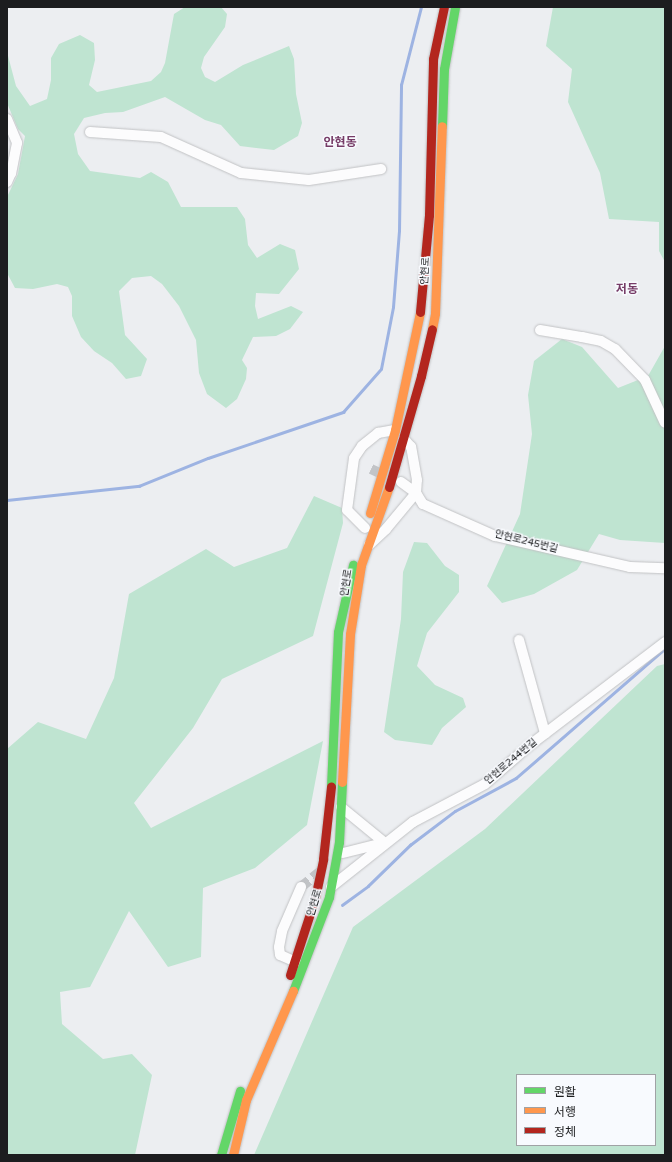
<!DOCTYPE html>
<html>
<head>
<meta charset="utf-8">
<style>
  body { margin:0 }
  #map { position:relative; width:672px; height:1162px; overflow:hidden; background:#eceef1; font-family:"Varela Round","Noto Sans KR",sans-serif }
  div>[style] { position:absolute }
  .green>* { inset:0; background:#bfe4d1 }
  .stream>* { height:2.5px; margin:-1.25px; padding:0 1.25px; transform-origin:1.25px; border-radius:1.25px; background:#9db3e2 }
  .street-tunnel>* { height:10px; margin-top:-5px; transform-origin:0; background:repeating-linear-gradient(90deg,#c2c4c7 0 10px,transparent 0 15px) }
  .roads { filter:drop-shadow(0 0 1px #c1c2c4) drop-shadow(0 0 1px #c1c2c4) }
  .street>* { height:10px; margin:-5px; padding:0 5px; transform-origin:5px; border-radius:5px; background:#fcfcfd }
  .fast>* { height:9px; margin:-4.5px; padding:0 4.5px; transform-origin:4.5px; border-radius:4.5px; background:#63d668 }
  .slow>* { height:9px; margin:-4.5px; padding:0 4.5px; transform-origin:4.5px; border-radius:4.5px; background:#ff974d }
  .jam>* { height:9px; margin:-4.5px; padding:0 4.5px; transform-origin:4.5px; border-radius:4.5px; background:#b3261e }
  span { translate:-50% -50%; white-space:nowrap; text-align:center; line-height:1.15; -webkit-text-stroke:3px #f8fafe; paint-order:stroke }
  .street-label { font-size:10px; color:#1c1d1f }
  .quarter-label { font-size:12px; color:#763c67; font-weight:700 }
  .frame { position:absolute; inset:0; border:8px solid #1c1d1f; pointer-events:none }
  .legend { position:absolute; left:516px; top:1074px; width:140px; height:72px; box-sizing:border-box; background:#f8fafe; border:1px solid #a0a2a5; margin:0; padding:5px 7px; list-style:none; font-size:12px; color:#1c1d1f }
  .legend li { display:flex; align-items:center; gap:8px; height:20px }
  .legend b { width:20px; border:1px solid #a0a2a5 }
</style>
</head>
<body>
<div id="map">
  <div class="green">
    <i style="clip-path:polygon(185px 7px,221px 7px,227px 14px,225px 27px,204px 57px,201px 68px,205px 77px,215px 82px,243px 65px,289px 46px,294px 59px,296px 94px,302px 123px,298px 136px,274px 150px,240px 146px,221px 125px,205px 120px,165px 97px,123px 112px,105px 113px,84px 118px,74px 134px,78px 154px,90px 171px,140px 178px,151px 172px,168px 182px,181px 207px,237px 207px,245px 219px,248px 245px,257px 258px,280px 244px,295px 250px,299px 269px,279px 294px,256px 293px,255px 306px,258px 319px,291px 306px,303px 312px,290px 329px,276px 336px,253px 337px,242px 360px,247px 368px,246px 379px,237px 399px,226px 408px,207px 394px,199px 373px,196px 340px,179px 306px,162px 284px,151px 276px,132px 278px,119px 291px,125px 335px,147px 359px,141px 376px,126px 379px,112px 363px,94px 351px,81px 337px,72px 316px,72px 296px,68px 287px,57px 284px,33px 289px,15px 288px,7px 273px,7px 197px,18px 174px,25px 136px,18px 129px,7px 103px,7px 52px,16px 86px,30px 106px,47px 99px,51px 80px,51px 58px,59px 44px,80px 35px,94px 43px,95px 60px,89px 85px,97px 92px,151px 81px,161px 72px,165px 63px,174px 14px)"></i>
    <i style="clip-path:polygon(553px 7px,665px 7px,665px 262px,659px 251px,659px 222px,609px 219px,600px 173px,568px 102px,572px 69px,546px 46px)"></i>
    <i style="clip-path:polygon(562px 339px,582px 347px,618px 388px,648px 376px,665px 346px,665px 543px,620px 540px,599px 534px,577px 570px,534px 594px,502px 603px,487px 586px,520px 514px,532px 434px,528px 395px,534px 361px)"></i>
    <i style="clip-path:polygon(314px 496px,342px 508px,343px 523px,313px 636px,222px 679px,193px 728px,134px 803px,151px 828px,323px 741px,307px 825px,255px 868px,203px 888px,201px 957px,168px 967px,129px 911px,90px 987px,60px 992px,62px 1024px,103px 1059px,132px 1054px,152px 1075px,135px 1155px,7px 1155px,7px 749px,38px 722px,86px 739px,114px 678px,129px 594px,206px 549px,234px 567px,287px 548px)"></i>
    <i style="clip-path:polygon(414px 542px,427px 543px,445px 566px,459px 575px,459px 592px,427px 633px,417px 666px,435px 685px,463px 698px,466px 707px,442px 728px,432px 745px,395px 740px,384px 732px,401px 619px,403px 572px)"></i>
    <i style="clip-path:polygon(evenodd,665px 664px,665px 1155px,254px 1155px,353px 927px,485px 829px,657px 666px,665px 664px,517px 1075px,655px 1075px,655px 1145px,517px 1145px,517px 1075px)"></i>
  </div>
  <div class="stream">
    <i style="left:7px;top:500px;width:133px;rotate:-6.1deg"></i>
    <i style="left:139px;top:486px;width:74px;rotate:-22.1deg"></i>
    <i style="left:208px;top:458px;width:143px;rotate:-18.8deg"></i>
    <i style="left:343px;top:412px;width:57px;rotate:-48.5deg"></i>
    <i style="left:381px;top:369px;width:63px;rotate:-79deg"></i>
    <i style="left:393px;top:307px;width:76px;rotate:-85.5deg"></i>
    <i style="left:399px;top:231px;width:146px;rotate:-89.2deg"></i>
    <i style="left:401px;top:85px;width:81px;rotate:-75.6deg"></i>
    <i style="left:342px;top:905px;width:32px;rotate:-36deg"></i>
    <i style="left:368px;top:886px;width:59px;rotate:-44.3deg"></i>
    <i style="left:410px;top:845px;width:56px;rotate:-37.1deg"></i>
    <i style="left:455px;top:811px;width:69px;rotate:-28.4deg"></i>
    <i style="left:516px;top:778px;width:195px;rotate:-41deg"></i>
  </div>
  <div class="street-tunnel">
    <i style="left:371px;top:469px;width:17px;rotate:25deg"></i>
    <i style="left:301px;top:887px;width:26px;rotate:-39deg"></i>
  </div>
  <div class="roads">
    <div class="street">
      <i style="left:7px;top:119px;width:26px;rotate:67deg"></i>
      <i style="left:17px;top:143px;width:31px;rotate:101deg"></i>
      <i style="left:11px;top:173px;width:10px;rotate:114deg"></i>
      <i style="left:90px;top:132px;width:71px;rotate:4deg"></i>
      <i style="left:161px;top:137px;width:88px;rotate:24.2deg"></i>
      <i style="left:241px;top:173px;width:68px;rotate:5.9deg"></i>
      <i style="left:309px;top:180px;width:73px;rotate:-8.7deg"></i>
      <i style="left:540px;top:330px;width:43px;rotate:9.5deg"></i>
      <i style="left:582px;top:337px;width:19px;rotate:12deg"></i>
      <i style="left:601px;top:341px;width:16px;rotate:30deg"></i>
      <i style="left:615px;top:349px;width:43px;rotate:45.9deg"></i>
      <i style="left:645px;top:380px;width:47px;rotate:65.1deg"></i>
      <i style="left:401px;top:482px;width:19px;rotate:36deg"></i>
      <i style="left:416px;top:493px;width:13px;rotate:58deg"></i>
      <i style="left:423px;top:504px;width:79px;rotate:24deg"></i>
      <i style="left:495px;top:536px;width:139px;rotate:12.9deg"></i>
      <i style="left:630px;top:567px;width:35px;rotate:2deg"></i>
      <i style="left:365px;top:528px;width:25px;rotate:-135deg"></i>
      <i style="left:347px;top:510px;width:52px;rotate:-82.3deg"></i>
      <i style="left:354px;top:458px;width:14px;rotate:-56deg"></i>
      <i style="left:362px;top:446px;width:21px;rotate:-39deg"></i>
      <i style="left:378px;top:433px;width:17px;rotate:-10deg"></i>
      <i style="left:369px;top:545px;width:23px;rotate:-43deg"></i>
      <i style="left:386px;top:529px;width:47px;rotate:-50.2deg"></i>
      <i style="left:416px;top:493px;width:13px;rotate:-86deg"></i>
      <i style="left:417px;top:480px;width:34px;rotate:-100deg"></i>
      <i style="left:411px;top:447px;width:11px;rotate:-131deg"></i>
      <i style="left:519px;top:640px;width:97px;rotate:74.4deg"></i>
      <i style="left:341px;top:807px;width:57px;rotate:39.3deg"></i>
      <i style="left:343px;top:853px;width:41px;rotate:-14deg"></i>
      <i style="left:331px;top:887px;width:105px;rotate:-38.4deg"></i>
      <i style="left:413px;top:822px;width:81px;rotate:-27.8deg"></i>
      <i style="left:485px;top:784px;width:60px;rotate:-40.9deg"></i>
      <i style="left:530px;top:745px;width:170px;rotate:-37.3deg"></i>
      <i style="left:296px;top:962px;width:17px;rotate:-156deg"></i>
      <i style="left:280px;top:955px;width:8px;rotate:-97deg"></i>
      <i style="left:279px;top:947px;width:16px;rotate:-79deg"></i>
      <i style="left:282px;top:931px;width:48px;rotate:-66.6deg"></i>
    </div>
    <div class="fast">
      <i style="left:442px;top:126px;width:57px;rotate:-88deg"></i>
      <i style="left:444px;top:69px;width:63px;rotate:-79.9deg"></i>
      <i style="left:331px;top:786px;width:154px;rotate:-87.4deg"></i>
      <i style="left:338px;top:632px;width:69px;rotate:-77.4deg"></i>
      <i style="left:293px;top:991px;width:101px;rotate:-69deg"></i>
      <i style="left:329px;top:897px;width:56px;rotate:-79.7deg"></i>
      <i style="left:339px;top:842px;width:60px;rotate:-87.1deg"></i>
      <i style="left:221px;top:1155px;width:67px;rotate:-73.5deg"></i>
    </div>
    <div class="slow">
      <i style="left:432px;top:329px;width:16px;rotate:-79deg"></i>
      <i style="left:435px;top:313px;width:187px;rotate:-87.9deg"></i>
      <i style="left:370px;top:513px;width:87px;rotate:-73.2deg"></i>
      <i style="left:395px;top:430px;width:121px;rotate:-78deg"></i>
      <i style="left:342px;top:782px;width:148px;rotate:-86.9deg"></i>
      <i style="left:350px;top:634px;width:70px;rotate:-80.9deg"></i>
      <i style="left:361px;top:565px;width:83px;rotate:-70.3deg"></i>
      <i style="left:233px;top:1155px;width:57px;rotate:-76.7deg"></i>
      <i style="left:246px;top:1100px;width:119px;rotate:-66.7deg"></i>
    </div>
    <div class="jam">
      <i style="left:420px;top:312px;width:97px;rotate:-84.7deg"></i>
      <i style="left:429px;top:215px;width:156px;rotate:-88.5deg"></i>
      <i style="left:433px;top:59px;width:53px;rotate:-78.1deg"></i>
      <i style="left:389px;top:487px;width:116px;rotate:-73.9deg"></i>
      <i style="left:421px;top:376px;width:48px;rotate:-76.8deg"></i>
      <i style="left:290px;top:975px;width:81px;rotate:-72deg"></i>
      <i style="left:315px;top:898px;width:40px;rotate:-78deg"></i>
      <i style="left:323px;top:859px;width:73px;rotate:-83.7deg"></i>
    </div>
  </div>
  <div class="street-label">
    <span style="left:426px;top:271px;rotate:-87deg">안현로</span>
    <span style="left:526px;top:542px;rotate:14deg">안현로245번길</span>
    <span style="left:347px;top:583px;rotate:-81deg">안현로</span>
    <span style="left:511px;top:762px;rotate:-40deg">안현로244번길</span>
    <span style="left:315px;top:903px;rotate:-73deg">안현로</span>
  </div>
  <div class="quarter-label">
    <span style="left:340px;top:143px">안현동</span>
    <span style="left:627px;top:290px">저동</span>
  </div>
  <div class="frame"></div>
  <ul class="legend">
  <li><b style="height:5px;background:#63d668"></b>원활</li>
  <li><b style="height:5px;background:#ff974d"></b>서행</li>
  <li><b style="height:5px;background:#b3261e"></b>정체</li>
  </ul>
</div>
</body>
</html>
